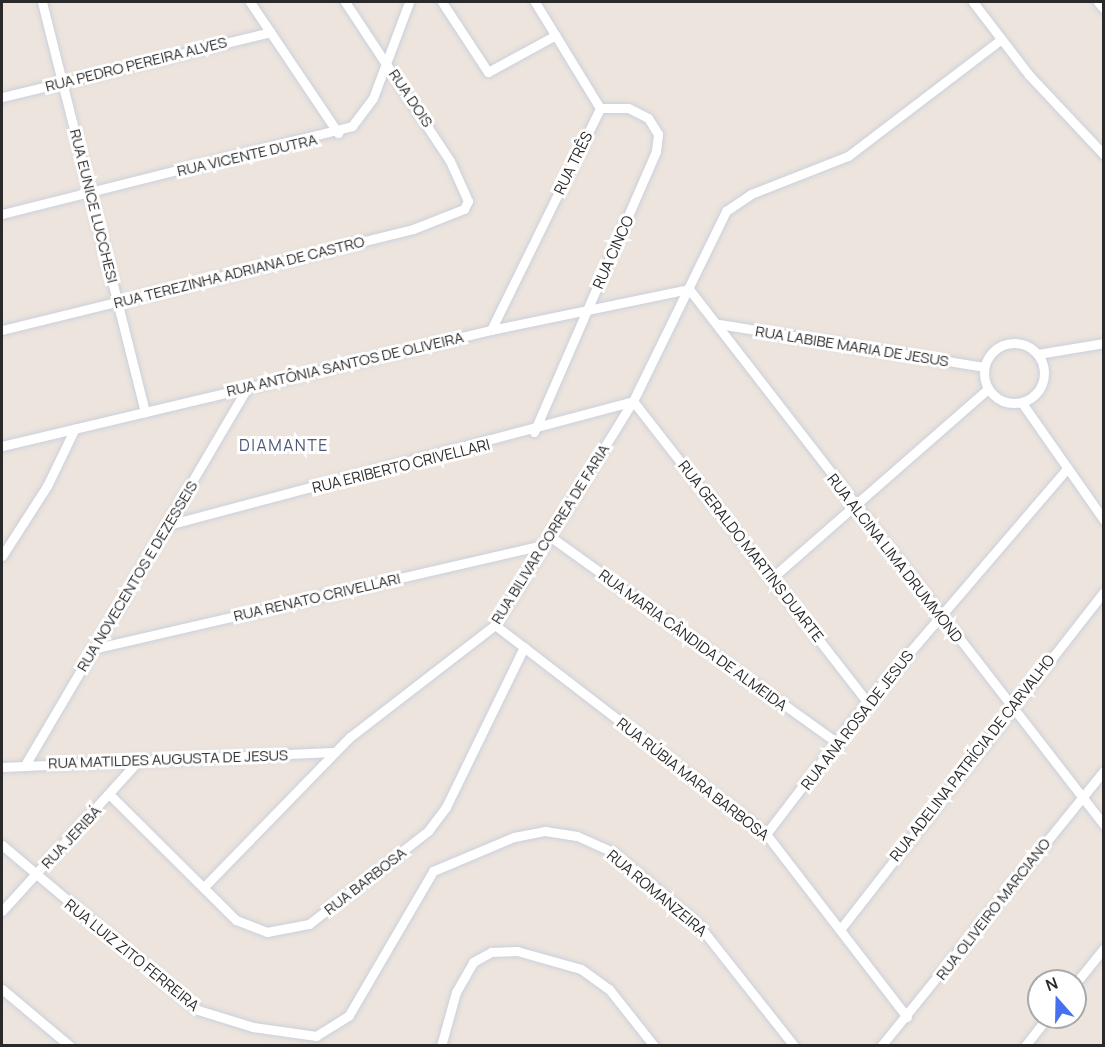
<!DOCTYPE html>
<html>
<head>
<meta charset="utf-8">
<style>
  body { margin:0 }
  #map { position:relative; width:1105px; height:1047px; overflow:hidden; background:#ece4dd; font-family:Manrope,sans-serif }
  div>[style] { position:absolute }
  .roads { filter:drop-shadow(0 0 2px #cbd0db) drop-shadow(0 0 2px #cbd0db) }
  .minor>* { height:9px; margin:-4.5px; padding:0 4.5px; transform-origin:4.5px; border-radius:4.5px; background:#fff }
  .minor>.ring { margin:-4.5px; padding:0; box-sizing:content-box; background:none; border:9px solid #fff; border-radius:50% }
  span { translate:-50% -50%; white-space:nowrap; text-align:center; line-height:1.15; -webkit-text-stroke:6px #fff; paint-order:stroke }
  .street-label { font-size:15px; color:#2a2a2a }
  .neighbourhood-label { font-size:16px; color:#4d5879; letter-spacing:1.5px }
  .frame { position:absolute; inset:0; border:3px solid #2a2a2a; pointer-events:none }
  .north { position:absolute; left:1027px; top:969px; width:60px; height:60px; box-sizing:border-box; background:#fff; border:2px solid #aaa; border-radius:50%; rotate:340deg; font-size:16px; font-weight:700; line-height:24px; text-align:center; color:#2a2a2a }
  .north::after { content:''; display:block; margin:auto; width:21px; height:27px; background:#4571f1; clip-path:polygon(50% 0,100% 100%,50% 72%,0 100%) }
</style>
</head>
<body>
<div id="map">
  <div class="roads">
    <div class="minor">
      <i style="left:42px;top:2px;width:423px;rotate:75.9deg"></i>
      <i style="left:250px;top:2px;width:158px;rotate:56.1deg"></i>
      <i style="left:442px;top:2px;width:84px;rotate:56.7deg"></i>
      <i style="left:488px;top:72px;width:77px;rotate:-28.6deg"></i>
      <i style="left:535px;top:2px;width:124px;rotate:58.5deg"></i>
      <i style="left:973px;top:2px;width:92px;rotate:52.5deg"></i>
      <i style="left:1029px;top:75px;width:110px;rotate:46.8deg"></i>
      <i style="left:1098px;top:2px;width:9px;rotate:49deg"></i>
      <i style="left:2px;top:97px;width:276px;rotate:-13.6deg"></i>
      <i style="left:2px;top:214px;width:361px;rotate:-14.1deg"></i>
      <i style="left:352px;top:126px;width:35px;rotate:-53deg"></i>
      <i style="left:373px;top:98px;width:103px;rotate:-69.4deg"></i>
      <i style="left:689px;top:289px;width:678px;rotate:52.25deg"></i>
      <i style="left:719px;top:324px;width:268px;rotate:9.2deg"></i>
      <i style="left:2px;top:330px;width:423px;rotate:-13.8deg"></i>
      <i style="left:413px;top:229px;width:55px;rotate:-21.4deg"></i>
      <i style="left:464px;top:209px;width:9px;rotate:-63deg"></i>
      <i style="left:468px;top:201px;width:44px;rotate:-114.2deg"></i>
      <i style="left:450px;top:161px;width:191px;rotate:-123.4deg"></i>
      <i style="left:491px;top:330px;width:247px;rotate:-63.8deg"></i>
      <i class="ring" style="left:984px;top:343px;width:51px;height:51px"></i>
      <i style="left:1038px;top:354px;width:67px;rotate:-9.5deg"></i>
      <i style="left:1022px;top:403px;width:143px;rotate:55deg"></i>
      <i style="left:534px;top:432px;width:306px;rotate:-66.5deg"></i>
      <i style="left:656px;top:151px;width:17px;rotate:-83deg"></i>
      <i style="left:658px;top:134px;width:19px;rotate:-122deg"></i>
      <i style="left:648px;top:118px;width:22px;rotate:-153deg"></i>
      <i style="left:628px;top:108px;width:28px;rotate:180deg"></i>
      <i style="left:2px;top:446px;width:503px;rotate:-13.34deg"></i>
      <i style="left:491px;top:330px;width:202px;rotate:-11.7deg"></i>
      <i style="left:168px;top:525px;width:481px;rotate:-14.9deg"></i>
      <i style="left:633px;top:401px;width:381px;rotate:52.1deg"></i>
      <i style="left:548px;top:535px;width:358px;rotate:35.7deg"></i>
      <i style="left:2px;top:556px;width:83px;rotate:-57.3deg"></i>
      <i style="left:47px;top:486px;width:64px;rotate:-64.2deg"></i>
      <i style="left:773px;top:577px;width:286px;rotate:-41.2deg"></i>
      <i style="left:495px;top:625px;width:342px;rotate:37.6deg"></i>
      <i style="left:766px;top:834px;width:231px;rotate:52.4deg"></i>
      <i style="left:92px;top:649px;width:461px;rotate:-13deg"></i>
      <i style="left:25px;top:765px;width:440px;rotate:-59.5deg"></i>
      <i style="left:2px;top:767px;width:332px;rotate:-2.6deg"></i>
      <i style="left:110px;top:795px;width:177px;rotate:44.8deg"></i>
      <i style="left:236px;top:920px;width:33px;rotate:21deg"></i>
      <i style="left:267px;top:932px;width:43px;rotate:-10.8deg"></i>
      <i style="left:309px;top:924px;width:151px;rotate:-38deg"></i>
      <i style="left:428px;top:831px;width:30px;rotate:-53deg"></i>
      <i style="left:446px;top:807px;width:178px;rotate:-64deg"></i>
      <i style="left:766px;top:834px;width:166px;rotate:-52.6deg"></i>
      <i style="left:867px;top:702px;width:306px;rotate:-49.4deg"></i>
      <i style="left:2px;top:845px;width:256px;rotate:40.1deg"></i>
      <i style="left:198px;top:1010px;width:58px;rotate:17.2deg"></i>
      <i style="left:253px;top:1027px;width:64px;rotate:8.1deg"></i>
      <i style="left:316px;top:1036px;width:39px;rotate:-32deg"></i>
      <i style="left:349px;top:1015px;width:167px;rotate:-59.7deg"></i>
      <i style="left:433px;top:871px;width:88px;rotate:-22.8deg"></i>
      <i style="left:514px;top:837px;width:32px;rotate:-11deg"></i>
      <i style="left:545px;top:831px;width:32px;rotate:9deg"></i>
      <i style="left:577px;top:836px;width:39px;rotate:24deg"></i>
      <i style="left:613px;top:852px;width:110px;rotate:40.2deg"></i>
      <i style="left:697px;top:923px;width:157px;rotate:51.7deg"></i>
      <i style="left:204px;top:887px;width:209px;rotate:-45.8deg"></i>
      <i style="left:350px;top:737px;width:183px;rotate:-37.7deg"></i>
      <i style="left:495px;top:625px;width:263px;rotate:-58.4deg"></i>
      <i style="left:633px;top:401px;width:212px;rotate:-63.9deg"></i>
      <i style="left:726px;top:211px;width:30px;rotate:-34deg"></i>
      <i style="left:751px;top:194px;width:104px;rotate:-21.4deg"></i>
      <i style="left:848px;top:156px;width:191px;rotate:-37.3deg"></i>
      <i style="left:2px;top:911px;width:202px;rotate:-47.8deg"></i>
      <i style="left:842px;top:927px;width:425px;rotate:-52deg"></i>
      <i style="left:1075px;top:984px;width:46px;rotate:-51.1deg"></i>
      <i style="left:2px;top:989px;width:89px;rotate:40deg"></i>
      <i style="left:441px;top:1046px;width:56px;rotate:-74.5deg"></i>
      <i style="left:456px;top:992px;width:34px;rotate:-60deg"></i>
      <i style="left:473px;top:962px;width:21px;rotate:-29deg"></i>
      <i style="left:491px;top:952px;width:26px;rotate:-2deg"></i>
      <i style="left:517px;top:951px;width:66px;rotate:15.7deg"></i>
      <i style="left:581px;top:969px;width:34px;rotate:36deg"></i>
      <i style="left:609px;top:989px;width:73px;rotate:51.7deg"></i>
      <i style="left:881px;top:1046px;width:354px;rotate:-51deg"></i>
      <i style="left:1025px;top:1046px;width:37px;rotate:-52deg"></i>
    </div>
  </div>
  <div class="street-label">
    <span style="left:136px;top:64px;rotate:-14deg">RUA PEDRO PEREIRA ALVES</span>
    <span style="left:411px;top:98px;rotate:56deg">RUA DOIS</span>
    <span style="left:247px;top:155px;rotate:-13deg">RUA VICENTE DUTRA</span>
    <span style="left:573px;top:163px;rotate:-64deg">RUA TRÊS</span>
    <span style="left:94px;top:206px;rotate:76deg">RUA EUNICE LUCCHESI</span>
    <span style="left:613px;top:252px;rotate:-66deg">RUA CINCO</span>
    <span style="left:239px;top:272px;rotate:-14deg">RUA TEREZINHA ADRIANA DE CASTRO</span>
    <span style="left:852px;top:346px;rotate:9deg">RUA LABIBE MARIA DE JESUS</span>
    <span style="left:345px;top:364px;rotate:-13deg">RUA ANTÔNIA SANTOS DE OLIVEIRA</span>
    <span style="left:401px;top:466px;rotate:-14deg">RUA ERIBERTO CRIVELLARI</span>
    <span style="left:550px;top:534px;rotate:-58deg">RUA BILIVAR CORREA DE FARIA</span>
    <span style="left:751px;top:551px;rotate:52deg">RUA GERALDO MARTINS DUARTE</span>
    <span style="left:895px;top:558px;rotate:52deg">RUA ALCINA LIMA DRUMMOND</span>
    <span style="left:137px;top:576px;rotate:-59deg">RUA NOVECENTOS E DEZESSEIS</span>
    <span style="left:317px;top:597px;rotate:-13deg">RUA RENATO CRIVELLARI</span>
    <span style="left:693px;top:640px;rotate:36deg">RUA MARIA CÂNDIDA DE ALMEIDA</span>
    <span style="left:857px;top:720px;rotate:-52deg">RUA ANA ROSA DE JESUS</span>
    <span style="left:972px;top:758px;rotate:-52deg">RUA ADELINA PATRÍCIA DE CARVALHO</span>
    <span style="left:168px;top:759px;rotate:-2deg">RUA MATILDES AUGUSTA DE JESUS</span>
    <span style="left:693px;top:779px;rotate:38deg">RUA RÚBIA MARA BARBOSA</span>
    <span style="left:71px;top:837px;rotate:-47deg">RUA JERIBÁ</span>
    <span style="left:365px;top:881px;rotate:-38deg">RUA BARBOSA</span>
    <span style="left:657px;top:893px;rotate:40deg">RUA ROMANZEIRA</span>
    <span style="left:993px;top:909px;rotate:-52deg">RUA OLIVEIRO MARCIANO</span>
    <span style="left:132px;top:955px;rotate:39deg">RUA LUIZ ZITO FERREIRA</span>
  </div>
  <div class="neighbourhood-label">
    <span style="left:284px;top:445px">DIAMANTE</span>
  </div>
  <div class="frame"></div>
  <div class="north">N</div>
</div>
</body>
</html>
